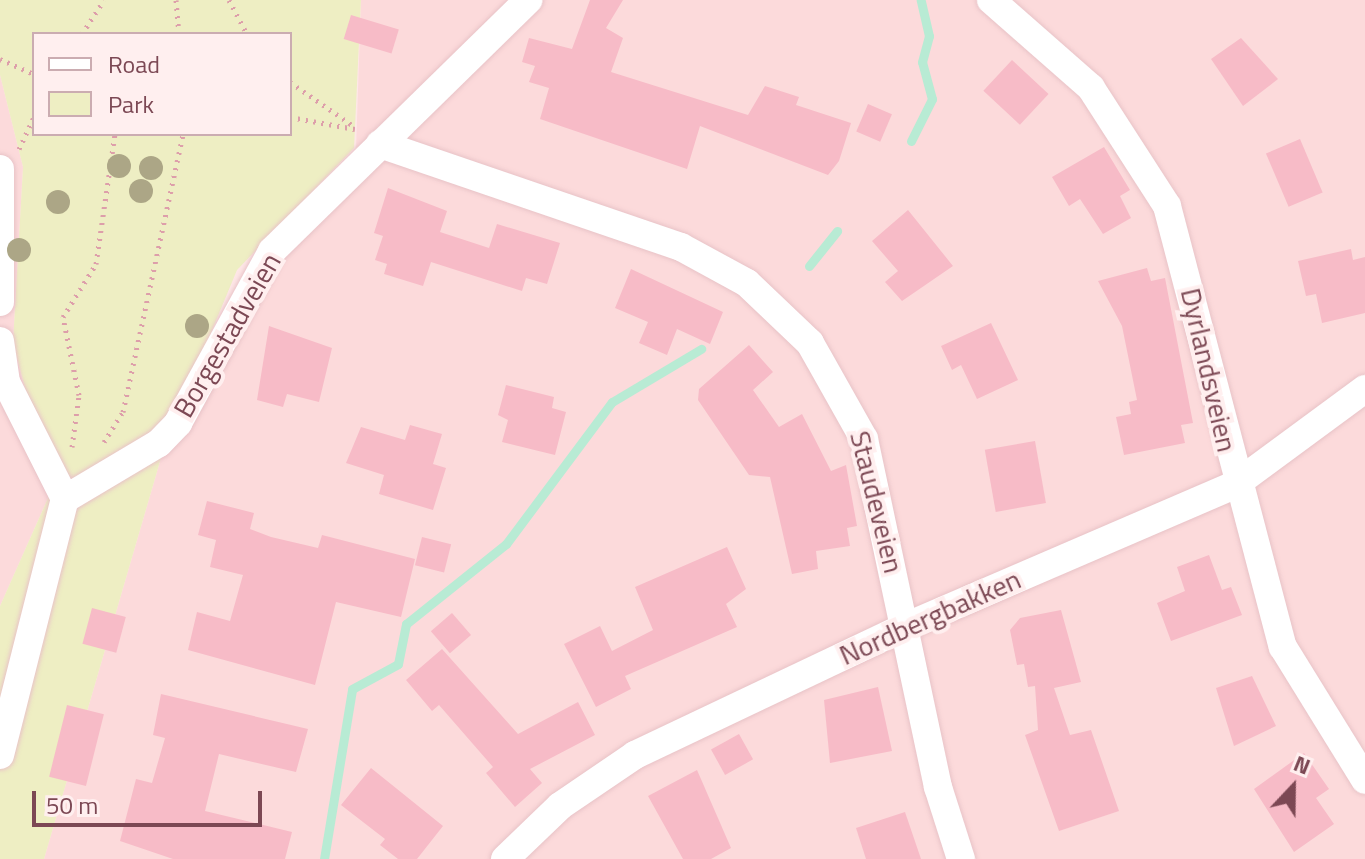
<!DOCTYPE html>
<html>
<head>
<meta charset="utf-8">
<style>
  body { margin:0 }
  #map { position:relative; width:1365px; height:859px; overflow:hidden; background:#fee7e7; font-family:"Titillium Web",sans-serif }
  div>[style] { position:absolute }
  .residential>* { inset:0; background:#fcdadb }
  .green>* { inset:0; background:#eeeec3 }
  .stream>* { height:9px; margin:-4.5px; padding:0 4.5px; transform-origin:4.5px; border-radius:4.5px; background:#b8ebd4 }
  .building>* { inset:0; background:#f7bbc7; transform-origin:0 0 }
  .path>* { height:5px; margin-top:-2.5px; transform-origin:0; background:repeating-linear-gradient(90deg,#dd9eaa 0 2px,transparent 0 8px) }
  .roads { filter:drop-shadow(0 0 2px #e8c3c7) drop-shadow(0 0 2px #e8c3c7) }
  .minor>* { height:28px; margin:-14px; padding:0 14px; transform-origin:14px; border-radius:14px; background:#fff }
  .trees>* { width:24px; height:24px; margin:-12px; border-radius:50%; background:#aca686 }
  span { translate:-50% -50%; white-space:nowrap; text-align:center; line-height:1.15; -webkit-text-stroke:8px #ffefef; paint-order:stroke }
  .street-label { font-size:28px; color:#7c4854 }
  .legend { position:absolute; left:32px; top:32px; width:260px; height:104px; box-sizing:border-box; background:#ffefef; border:2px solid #cbacb1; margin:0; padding:10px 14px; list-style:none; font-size:24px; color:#7c4854 }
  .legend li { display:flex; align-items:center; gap:16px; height:40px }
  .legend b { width:40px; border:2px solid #cbacb1 }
  .north { position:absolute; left:1253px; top:747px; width:80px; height:80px; -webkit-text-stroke:6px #ffefef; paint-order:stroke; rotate:22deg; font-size:22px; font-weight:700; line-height:32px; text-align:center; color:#7c4854 }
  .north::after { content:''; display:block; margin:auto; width:28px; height:36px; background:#7c4854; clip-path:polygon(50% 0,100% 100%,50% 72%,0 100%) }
  .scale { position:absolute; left:32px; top:791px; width:230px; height:36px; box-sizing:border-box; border:4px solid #7c4854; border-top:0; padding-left:10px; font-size:24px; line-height:28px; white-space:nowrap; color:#7c4854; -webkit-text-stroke:6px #ffefef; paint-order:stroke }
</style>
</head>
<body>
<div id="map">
  <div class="residential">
    <i style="clip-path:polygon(361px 0,1365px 0,1365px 859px,44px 859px,166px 441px,250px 294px,355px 180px)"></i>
    <i style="clip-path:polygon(0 75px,23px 167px,13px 343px,52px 489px,0 606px)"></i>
  </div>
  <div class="green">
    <i style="clip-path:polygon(evenodd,0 0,361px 0,354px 148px,237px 270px,166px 441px,44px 859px,0 859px,0 606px,52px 489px,13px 343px,23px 167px,0 75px,0 0,34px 34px,290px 34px,290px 134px,34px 134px,34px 34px)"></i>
  </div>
  <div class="stream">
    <i style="left:911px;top:141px;width:47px;rotate:-63.4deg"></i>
    <i style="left:932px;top:99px;width:38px;rotate:-105deg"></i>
    <i style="left:922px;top:62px;width:27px;rotate:-75deg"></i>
    <i style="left:929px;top:36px;width:37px;rotate:-103deg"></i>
    <i style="left:809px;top:266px;width:45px;rotate:-51.3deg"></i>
    <i style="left:324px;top:859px;width:172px;rotate:-80.6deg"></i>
    <i style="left:352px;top:689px;width:52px;rotate:-28.5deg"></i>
    <i style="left:398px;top:664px;width:41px;rotate:-78.7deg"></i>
    <i style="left:406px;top:624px;width:128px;rotate:-38.7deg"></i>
    <i style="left:506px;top:544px;width:177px;rotate:-53.3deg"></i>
    <i style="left:612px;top:402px;width:104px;rotate:-30.8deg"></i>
  </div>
  <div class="building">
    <i style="clip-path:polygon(590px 0,623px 0,606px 28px,623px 38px,611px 72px,748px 115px,765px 86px,799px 97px,796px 105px,851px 123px,839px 161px,828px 175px,700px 126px,687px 169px,540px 119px,549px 88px,529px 82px,535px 66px,522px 62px,529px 38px,572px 49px)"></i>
    <i style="left:351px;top:15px;width:50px;height:25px;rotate:17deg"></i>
    <i style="clip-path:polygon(1241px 38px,1278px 79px,1243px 106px,1211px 59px)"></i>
    <i style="left:1012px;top:60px;width:50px;height:42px;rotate:43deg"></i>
    <i style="left:868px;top:104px;width:26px;height:30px;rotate:23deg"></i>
    <i style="left:1300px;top:139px;width:58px;height:37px;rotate:67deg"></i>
    <i style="clip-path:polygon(1104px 147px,1130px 190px,1120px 196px,1131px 218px,1103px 234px,1080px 199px,1069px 206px,1052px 177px)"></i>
    <i style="clip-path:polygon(388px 188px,447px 211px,440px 232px,489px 248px,497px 224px,560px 243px,547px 284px,526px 278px,522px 291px,431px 262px,423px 286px,384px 274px,387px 264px,375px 260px,383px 236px,374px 233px)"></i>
    <i style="clip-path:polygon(908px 210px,953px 266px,902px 301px,885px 282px,898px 271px,872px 241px)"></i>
    <i style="clip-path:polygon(1351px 249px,1353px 260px,1365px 257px,1365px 313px,1322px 323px,1316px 294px,1306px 296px,1298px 261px)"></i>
    <i style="clip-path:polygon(1147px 268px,1151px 281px,1165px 278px,1193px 423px,1181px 425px,1185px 443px,1124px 455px,1116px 417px,1131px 414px,1129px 402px,1137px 400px,1122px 326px,1098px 281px)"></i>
    <i style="clip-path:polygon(631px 269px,723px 312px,710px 344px,677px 329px,667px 355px,639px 343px,648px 322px,615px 308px)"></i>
    <i style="clip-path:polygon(991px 323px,1018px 380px,977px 399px,961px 365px,952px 370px,941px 346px)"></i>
    <i style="clip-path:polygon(269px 326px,332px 348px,319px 402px,287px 394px,283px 407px,257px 400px)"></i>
    <i style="clip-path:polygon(749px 345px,773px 372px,753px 390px,779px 427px,802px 414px,831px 471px,846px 465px,857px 526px,847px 528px,850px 546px,816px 551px,818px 569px,792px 574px,770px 477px,749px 475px,698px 400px,699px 389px)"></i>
    <i style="clip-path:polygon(506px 385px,554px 397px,552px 408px,566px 412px,555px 455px,502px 442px,508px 420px,498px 415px)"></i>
    <i style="clip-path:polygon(410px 425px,442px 434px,433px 464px,446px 468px,433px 510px,379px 494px,384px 475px,346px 463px,361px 427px,405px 440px)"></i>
    <i style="left:1035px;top:441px;width:63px;height:51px;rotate:80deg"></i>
    <i style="clip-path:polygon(207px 501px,254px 513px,250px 529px,271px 537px,318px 548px,322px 535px,415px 559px,401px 617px,336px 602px,315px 685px,188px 650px,197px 612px,230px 621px,243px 575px,210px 567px,216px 540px,198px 535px)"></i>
    <i style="left:422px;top:537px;width:30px;height:29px;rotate:14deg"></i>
    <i style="clip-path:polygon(727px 547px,746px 589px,726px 604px,737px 627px,625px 676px,631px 689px,596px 707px,564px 644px,600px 626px,612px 651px,653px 630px,635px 587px)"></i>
    <i style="clip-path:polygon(1209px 555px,1222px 590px,1231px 587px,1242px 615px,1171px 641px,1157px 603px,1185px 591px,1177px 567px)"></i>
    <i style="left:92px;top:608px;width:35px;height:37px;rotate:15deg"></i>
    <i style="clip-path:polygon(1061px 610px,1081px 682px,1054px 688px,1070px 735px,1091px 730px,1119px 811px,1059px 831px,1025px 735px,1038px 730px,1035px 686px,1028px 687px,1024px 664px,1017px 665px,1010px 630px,1020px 618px)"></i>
    <i style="left:452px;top:613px;width:29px;height:28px;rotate:49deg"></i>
    <i style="clip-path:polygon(442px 649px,518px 734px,578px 702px,595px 735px,530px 769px,542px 783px,515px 807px,486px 773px,493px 767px,439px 705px,432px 711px,406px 680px)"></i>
    <i style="clip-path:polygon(1252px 676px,1276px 726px,1234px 746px,1216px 688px)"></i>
    <i style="clip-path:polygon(878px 687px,892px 751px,830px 763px,824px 700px)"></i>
    <i style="clip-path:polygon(161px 694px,308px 729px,296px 772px,219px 754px,205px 811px,292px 832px,285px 859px,173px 859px,120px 841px,136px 779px,152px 783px,165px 738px,153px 735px)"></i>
    <i style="left:67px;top:705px;width:38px;height:74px;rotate:14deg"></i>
    <i style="left:739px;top:734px;width:29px;height:32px;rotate:61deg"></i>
    <i style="clip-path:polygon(1304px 753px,1329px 789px,1316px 798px,1334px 824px,1294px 852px,1254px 789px)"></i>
    <i style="clip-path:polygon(371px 768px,443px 826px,417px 859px,398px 859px,380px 845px,385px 839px,341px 805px)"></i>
    <i style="clip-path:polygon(697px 770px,731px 848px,711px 859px,683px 859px,648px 796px)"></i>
    <i style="clip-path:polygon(905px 812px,921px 859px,866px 859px,856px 828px)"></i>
  </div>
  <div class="path">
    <i style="left:176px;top:0;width:34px;rotate:85deg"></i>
    <i style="left:229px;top:0;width:38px;rotate:62deg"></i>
    <i style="left:82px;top:34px;width:40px;rotate:-57.1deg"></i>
    <i style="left:0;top:59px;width:37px;rotate:24deg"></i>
    <i style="left:290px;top:82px;width:79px;rotate:34.7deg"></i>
    <i style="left:290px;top:117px;width:66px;rotate:10.5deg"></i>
    <i style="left:19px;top:149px;width:35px;rotate:-65deg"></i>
    <i style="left:104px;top:442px;width:36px;rotate:-58deg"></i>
    <i style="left:123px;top:412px;width:284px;rotate:-77.8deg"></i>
    <i style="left:72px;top:447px;width:52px;rotate:-82.3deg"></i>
    <i style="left:79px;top:395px;width:80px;rotate:-101.6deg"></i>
    <i style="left:63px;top:317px;width:62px;rotate:-58.1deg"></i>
    <i style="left:96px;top:264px;width:131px;rotate:-81.7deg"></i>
  </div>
  <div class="roads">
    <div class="minor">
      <i style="left:991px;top:0;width:133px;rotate:41.3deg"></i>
      <i style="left:1091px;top:88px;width:140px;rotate:57.2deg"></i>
      <i style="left:1167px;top:206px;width:456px;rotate:75.3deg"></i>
      <i style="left:1283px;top:647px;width:156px;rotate:58.3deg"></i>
      <i style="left:380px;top:144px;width:318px;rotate:18.9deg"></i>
      <i style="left:681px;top:247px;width:75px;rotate:28.6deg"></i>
      <i style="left:747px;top:283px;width:87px;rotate:43.6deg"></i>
      <i style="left:810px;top:343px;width:110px;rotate:60.6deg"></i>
      <i style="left:864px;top:439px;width:356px;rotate:78deg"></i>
      <i style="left:938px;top:787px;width:76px;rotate:72.3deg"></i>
      <i style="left:0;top:169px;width:133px;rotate:90deg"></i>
      <i style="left:0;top:341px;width:41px;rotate:81.7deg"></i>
      <i style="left:6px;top:382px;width:131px;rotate:63.2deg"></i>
      <i style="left:0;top:755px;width:264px;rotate:-75.8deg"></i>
      <i style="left:65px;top:499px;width:109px;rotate:-30.8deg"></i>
      <i style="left:159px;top:443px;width:28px;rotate:-46deg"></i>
      <i style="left:178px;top:423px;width:196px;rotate:-61.3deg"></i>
      <i style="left:272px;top:251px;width:359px;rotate:-44.4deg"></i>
      <i style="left:505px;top:859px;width:76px;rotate:-43.9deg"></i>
      <i style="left:560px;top:806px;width:91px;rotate:-34.2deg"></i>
      <i style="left:635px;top:755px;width:301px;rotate:-25.4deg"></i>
      <i style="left:907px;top:626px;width:358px;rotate:-23.3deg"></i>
      <i style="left:1236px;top:484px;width:160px;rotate:-36.4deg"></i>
    </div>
  </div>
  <div class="trees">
    <i style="left:119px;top:166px"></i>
    <i style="left:151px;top:168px"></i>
    <i style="left:141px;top:191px"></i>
    <i style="left:58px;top:202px"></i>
    <i style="left:19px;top:250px"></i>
    <i style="left:197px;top:326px"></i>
  </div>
  <div class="street-label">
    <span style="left:227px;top:335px;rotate:-60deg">Borgestadveien</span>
    <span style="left:1209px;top:370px;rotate:77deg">Dyrlandsveien</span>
    <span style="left:877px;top:502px;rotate:76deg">Staudeveien</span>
    <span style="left:930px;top:617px;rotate:-24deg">Nordbergbakken</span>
  </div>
  <ul class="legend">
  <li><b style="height:10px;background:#fff"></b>Road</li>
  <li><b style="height:22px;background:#eeeec3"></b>Park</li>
  </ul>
  <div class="north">N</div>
  <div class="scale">50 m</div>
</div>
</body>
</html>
